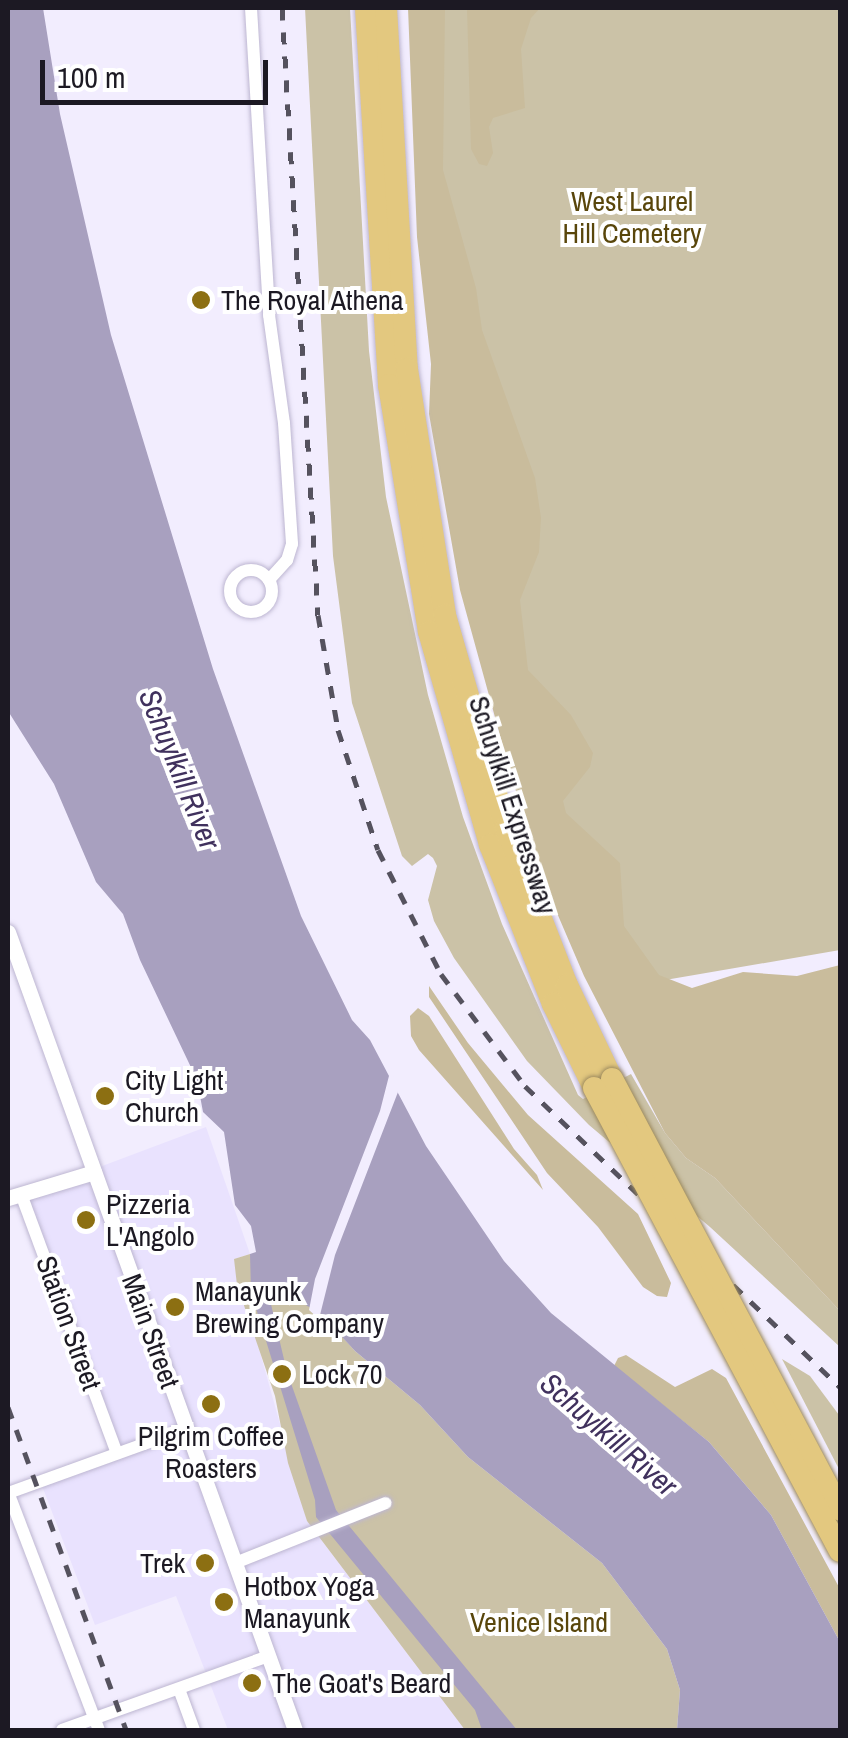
<!DOCTYPE html>
<html>
<head>
<meta charset="utf-8">
<style>
  body { margin:0 }
  #map { position:relative; width:848px; height:1738px; overflow:hidden; background:#f2edfe; font-family:"Archivo Narrow",sans-serif }
  div>[style] { position:absolute }
  .built>* { inset:0; background:#e9e2fe }
  .green>* { inset:0; background:#cbc2a7 }
  .forest>* { inset:0; background:#c9bc9c }
  .water>* { inset:0; background:#a8a0bf }
  .pier>* { inset:0; background:#f2edfe }
  .roads { filter:drop-shadow(0 0 2px #bdb6d1) drop-shadow(0 0 2px #bdb6d1) }
  .minor>* { height:12px; margin:-6px; padding:0 6px; transform-origin:6px; border-radius:6px; background:#fff }
  .minor>.ring { margin:-6px; padding:0; box-sizing:content-box; background:none; border:12px solid #fff; border-radius:50% }
  .tertiary>* { height:15px; margin:-7.5px; padding:0 7.5px; transform-origin:7.5px; border-radius:7.5px; background:#fff }
  .motorway>* { height:22px; margin:-11px; padding:0 11px; transform-origin:11px; border-radius:11px; background:#e3c87f }
  .rail>* { height:5px; margin-top:-2.5px; transform-origin:0; background:repeating-linear-gradient(90deg,#55525e 0 12px,transparent 0 24px) }
  .bridges { filter:drop-shadow(0 0 2px #9d8b5f) drop-shadow(0 0 2px #9d8b5f) }
  .motorway-bridge>* { height:22px; margin:-11px; padding:0 11px; transform-origin:11px; border-radius:11px; background:#e3c87f }
  .dots>* { width:28px; height:28px; translate:-50% -50%; box-sizing:border-box; border:5px solid #fff; border-radius:50% }
  span { translate:-50% -50%; white-space:nowrap; text-align:center; line-height:1.15; -webkit-text-stroke:8px #fff; paint-order:stroke }
  .park-label { font-size:28px; color:#59460b }
  .poi-label { font-size:28px; color:#1c1923 }
  .left { translate:0 -50%; text-align:left }
  .right { translate:-100% -50%; text-align:right }
  .street-label { font-size:28px; color:#1c1923 }
  .water-label { font-size:30px; color:#40315d; font-style:italic }
  .frame { position:absolute; inset:0; border:10px solid #1c1923; pointer-events:none }
  .scale { position:absolute; left:40px; top:60px; width:228px; height:45px; box-sizing:border-box; border:5px solid #1c1923; border-top:0; padding-left:12px; font-size:30px; line-height:35px; white-space:nowrap; color:#1c1923; -webkit-text-stroke:8px #fff; paint-order:stroke }
</style>
</head>
<body>
<div id="map">
  <div class="built">
    <i style="clip-path:polygon(206px 1127px,250px 1254px,234px 1259px,307px 1521px,465px 1730px,228px 1730px,176px 1596px,95px 1625px,41px 1483px,117px 1455px,25px 1195px)"></i>
  </div>
  <div class="green">
    <i style="clip-path:polygon(305px 8px,350px 8px,369px 351px,386px 497px,428px 695px,463px 817px,502px 924px,578px 1095px,583px 1099px,631px 1074px,665px 1133px,686px 1158px,715px 1178px,840px 1311px,840px 1347px,710px 1227px,589px 1125px,527px 1061px,454px 958px,434px 921px,428px 900px,437px 866px,433px 858px,428px 854px,412px 866px,402px 856px,352px 703px,333px 556px)"></i>
    <i style="clip-path:polygon(410px 8px,840px 8px,840px 950px,607px 990px,534px 796px)"></i>
    <i style="clip-path:polygon(250px 1254px,260px 1278px,321px 1313px,355px 1351px,420px 1405px,468px 1457px,602px 1563px,667px 1649px,680px 1690px,677px 1730px,465px 1730px,307px 1521px,288px 1463px,275px 1396px,237px 1285px,234px 1259px)"></i>
    <i style="clip-path:polygon(782px 1359px,810px 1376px,839px 1415px,840px 1471px)"></i>
  </div>
  <div class="forest">
    <i style="clip-path:polygon(408px 8px,445px 8px,443px 170px,476px 288px,482px 330px,535px 478px,541px 518px,539px 552px,520px 600px,528px 670px,571px 715px,593px 753px,590px 767px,563px 801px,566px 813px,620px 863px,624px 926px,659px 975px,692px 988px,743px 972px,797px 976px,840px 965px,840px 1311px,715px 1178px,686px 1158px,665px 1133px,584px 976px,554px 906px,512px 779px,460px 590px,429px 414px,431px 364px,417px 237px)"></i>
    <i style="clip-path:polygon(467px 8px,540px 8px,531px 18px,521px 49px,525px 108px,493px 118px,489px 127px,493px 153px,487px 166px,479px 164px,471px 149px)"></i>
    <i style="clip-path:polygon(429px 986px,468px 1043px,528px 1115px,638px 1214px,671px 1283px,667px 1297px,657px 1296px,643px 1287px,598px 1227px,547px 1173px,429px 997px)"></i>
    <i style="clip-path:polygon(418px 1008px,429px 1016px,514px 1149px,537px 1175px,543px 1190px,419px 1050px,411px 1036px,410px 1016px)"></i>
    <i style="clip-path:polygon(626px 1355px,675px 1387px,712px 1369px,726px 1378px,840px 1589px,840px 1642px,771px 1515px,709px 1442px,614px 1366px,618px 1358px)"></i>
  </div>
  <div class="water">
    <i style="clip-path:polygon(8px 8px,43px 8px,60px 114px,111px 335px,213px 669px,301px 916px,352px 1020px,370px 1040px,426px 1146px,504px 1261px,551px 1313px,709px 1442px,771px 1515px,840px 1642px,840px 1730px,677px 1730px,680px 1690px,667px 1649px,602px 1563px,468px 1457px,420px 1405px,355px 1351px,320px 1313px,266px 1283px,287px 1372px,336px 1510px,517px 1730px,482px 1730px,475px 1710px,316px 1517px,315px 1500px,251px 1292px,250px 1254px,256px 1252px,251px 1226px,235px 1205px,224px 1132px,203px 1112px,197px 1080px,140px 960px,123px 914px,96px 882px,54px 784px,8px 711px)"></i>
  </div>
  <div class="pier">
    <i style="clip-path:polygon(391px 1068px,398px 1092px,335px 1255px,319px 1319px,309px 1310px,315px 1279px,380px 1111px)"></i>
  </div>
  <div class="roads">
    <div class="minor">
      <i style="left:251px;top:8px;width:308px;rotate:86.6deg"></i>
      <i style="left:269px;top:315px;width:109px;rotate:82.1deg"></i>
      <i style="left:284px;top:423px;width:121px;rotate:86.2deg"></i>
      <i style="left:292px;top:544px;width:17px;rotate:107deg"></i>
      <i style="left:287px;top:560px;width:27px;rotate:132deg"></i>
      <i class="ring" style="left:230px;top:570px;width:30px;height:30px"></i>
      <i style="left:21px;top:1194px;width:276px;rotate:69.7deg"></i>
      <i style="left:8px;top:1492px;width:255px;rotate:69.1deg"></i>
      <i style="left:8px;top:1493px;width:189px;rotate:-19.8deg"></i>
      <i style="left:235px;top:1563px;width:162px;rotate:-21.7deg"></i>
      <i style="left:179px;top:1689px;width:44px;rotate:69.9deg"></i>
      <i style="left:62px;top:1730px;width:220px;rotate:-19.7deg"></i>
    </div>
    <div class="tertiary">
      <i style="left:8px;top:932px;width:848px;rotate:70.22deg"></i>
      <i style="left:8px;top:1198px;width:90px;rotate:-16.8deg"></i>
    </div>
    <div class="motorway">
      <i style="left:366px;top:8px;width:378px;rotate:86.5deg"></i>
      <i style="left:389px;top:385px;width:250px;rotate:80.8deg"></i>
      <i style="left:429px;top:632px;width:222px;rotate:74deg"></i>
      <i style="left:490px;top:845px;width:171px;rotate:68.4deg"></i>
      <i style="left:553px;top:1004px;width:93px;rotate:64deg"></i>
      <i style="left:386px;top:8px;width:362px;rotate:86.7deg"></i>
      <i style="left:407px;top:369px;width:249px;rotate:81.2deg"></i>
      <i style="left:445px;top:615px;width:222px;rotate:74deg"></i>
      <i style="left:506px;top:828px;width:168px;rotate:68.8deg"></i>
      <i style="left:567px;top:985px;width:104px;rotate:64.4deg"></i>
    </div>
  </div>
  <div class="rail">
    <i style="left:282px;top:8px;width:608px;rotate:86.61deg"></i>
    <i style="left:318px;top:615px;width:117px;rotate:80.1deg"></i>
    <i style="left:338px;top:730px;width:126px;rotate:71.6deg"></i>
    <i style="left:378px;top:850px;width:139px;rotate:63.1deg"></i>
    <i style="left:441px;top:974px;width:140px;rotate:53.1deg"></i>
    <i style="left:525px;top:1086px;width:436px;rotate:43.7deg"></i>
    <i style="left:8px;top:1407px;width:344px;rotate:69.9deg"></i>
  </div>
  <div class="bridges">
    <div class="motorway-bridge">
      <i style="left:612px;top:1079px;width:487px;rotate:62.1deg"></i>
      <i style="left:594px;top:1088px;width:524px;rotate:62.02deg"></i>
    </div>
  </div>
  <div class="dots">
    <i style="left:201px;top:300px;background:#8c6f12"></i>
    <i style="left:105px;top:1096px;background:#8c6f12"></i>
    <i style="left:86px;top:1220px;background:#8c6f12"></i>
    <i style="left:175px;top:1307px;background:#8c6f12"></i>
    <i style="left:282px;top:1374px;background:#8c6f12"></i>
    <i style="left:211px;top:1404px;background:#8c6f12"></i>
    <i style="left:205px;top:1563px;background:#8c6f12"></i>
    <i style="left:224px;top:1602px;background:#8c6f12"></i>
    <i style="left:252px;top:1683px;background:#8c6f12"></i>
  </div>
  <div class="park-label">
    <span style="left:632px;top:217px">West Laurel<br>Hill Cemetery</span>
    <span style="left:539px;top:1622px">Venice Island</span>
  </div>
  <div class="poi-label">
    <span class="left" style="left:221px;top:300px">The Royal Athena</span>
    <span class="left" style="left:125px;top:1096px">City Light<br>Church</span>
    <span class="left" style="left:106px;top:1220px">Pizzeria<br>L'Angolo</span>
    <span class="left" style="left:195px;top:1307px">Manayunk<br>Brewing Company</span>
    <span class="left" style="left:302px;top:1374px">Lock 70</span>
    <span style="left:211px;top:1452px">Pilgrim Coffee<br>Roasters</span>
    <span class="right" style="left:185px;top:1563px">Trek</span>
    <span class="left" style="left:244px;top:1602px">Hotbox Yoga<br>Manayunk</span>
    <span class="left" style="left:272px;top:1683px">The Goat's Beard</span>
  </div>
  <div class="street-label">
    <span style="left:513px;top:805px;rotate:72deg">Schuylkill Expressway</span>
    <span style="left:69px;top:1323px;rotate:70deg">Station Street</span>
    <span style="left:151px;top:1331px;rotate:70deg">Main Street</span>
  </div>
  <div class="water-label">
    <span style="left:180px;top:769px;rotate:68deg">Schuylkill River</span>
    <span style="left:609px;top:1434px;rotate:41deg">Schuylkill River</span>
  </div>
  <div class="frame"></div>
  <div class="scale">100 m</div>
</div>
</body>
</html>
